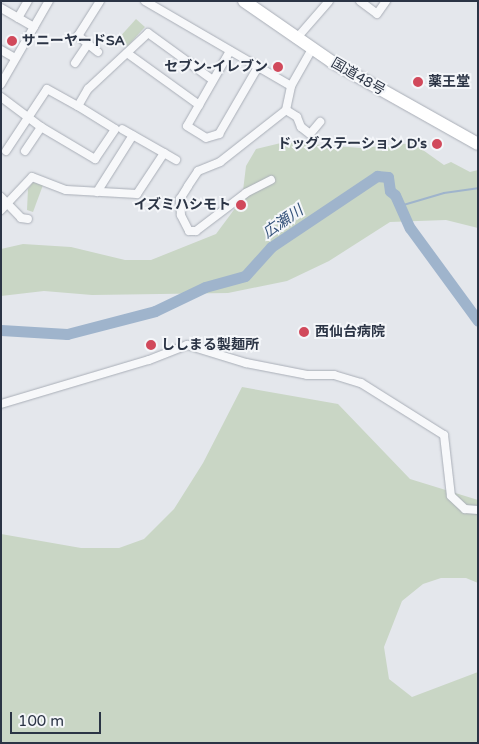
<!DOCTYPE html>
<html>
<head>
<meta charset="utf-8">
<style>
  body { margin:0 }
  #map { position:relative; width:479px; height:744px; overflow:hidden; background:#e4e7ec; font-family:"Varela Round","Noto Sans JP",sans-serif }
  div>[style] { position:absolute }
  .green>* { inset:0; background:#c9d6c5; transform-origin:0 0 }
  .stream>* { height:2px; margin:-1px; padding:0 1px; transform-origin:1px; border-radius:1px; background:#9fb4cc }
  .river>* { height:11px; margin:-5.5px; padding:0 5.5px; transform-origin:5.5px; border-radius:5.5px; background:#9fb4cc }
  .roads { filter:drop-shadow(0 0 1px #a9aeb7) drop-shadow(0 0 1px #a9aeb7) }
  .minor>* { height:8px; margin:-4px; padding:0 4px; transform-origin:4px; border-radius:4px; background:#f7f8fa }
  .highway>* { height:12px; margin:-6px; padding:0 6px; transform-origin:6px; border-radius:6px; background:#fff }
  .dots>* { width:14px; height:14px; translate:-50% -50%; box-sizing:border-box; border:2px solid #f4f6f9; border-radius:50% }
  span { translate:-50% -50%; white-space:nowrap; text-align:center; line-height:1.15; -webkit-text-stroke:4px #f4f6f9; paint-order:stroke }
  .poi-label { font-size:14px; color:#2b3445; font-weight:700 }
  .left { translate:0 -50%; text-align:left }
  .right { translate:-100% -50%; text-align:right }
  .street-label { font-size:14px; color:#2b3445 }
  .water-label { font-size:15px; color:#34527a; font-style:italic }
  .frame { position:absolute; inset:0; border:2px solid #2b3445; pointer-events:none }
  .scale { position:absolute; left:10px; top:712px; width:91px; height:22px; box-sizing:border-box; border:2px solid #2b3445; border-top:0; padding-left:6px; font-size:15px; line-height:18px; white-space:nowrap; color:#2b3445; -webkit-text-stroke:4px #f4f6f9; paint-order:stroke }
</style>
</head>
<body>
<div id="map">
  <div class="green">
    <i style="left:136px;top:19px;width:12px;height:26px;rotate:42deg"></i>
    <i style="clip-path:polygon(285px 142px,361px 148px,413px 143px,444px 165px,451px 162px,470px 172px,478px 170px,478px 228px,446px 220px,390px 222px,329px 261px,287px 281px,228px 293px,92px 295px,44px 291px,1px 296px,1px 249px,23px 244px,71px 247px,125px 260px,151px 260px,216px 234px,242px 199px,246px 166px,256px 149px)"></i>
    <i style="clip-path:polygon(33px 182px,43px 185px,33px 212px,27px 210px,28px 189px)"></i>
    <i style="clip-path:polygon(242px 387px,338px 404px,410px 479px,478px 500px,478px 583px,466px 578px,441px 578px,423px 584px,402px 601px,384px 647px,389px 679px,412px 697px,478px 672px,478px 743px,1px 743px,1px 534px,81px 548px,119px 548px,144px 539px,174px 509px,203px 463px)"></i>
  </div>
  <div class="stream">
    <i style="left:400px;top:206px;width:46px;rotate:-16.5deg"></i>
    <i style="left:444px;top:193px;width:34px;rotate:-8deg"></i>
  </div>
  <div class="river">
    <i style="left:1px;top:330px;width:66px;rotate:3.5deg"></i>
    <i style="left:67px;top:334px;width:91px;rotate:-14.6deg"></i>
    <i style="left:155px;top:311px;width:55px;rotate:-25.6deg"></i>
    <i style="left:205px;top:287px;width:41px;rotate:-15.4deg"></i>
    <i style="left:245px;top:276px;width:39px;rotate:-48deg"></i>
    <i style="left:271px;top:247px;width:128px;rotate:-33.8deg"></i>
    <i style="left:377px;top:176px;width:11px;rotate:5deg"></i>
    <i style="left:388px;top:177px;width:14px;rotate:82deg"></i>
    <i style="left:390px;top:191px;width:6px;rotate:39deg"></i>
    <i style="left:395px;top:195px;width:36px;rotate:66deg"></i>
    <i style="left:410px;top:228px;width:115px;rotate:53.8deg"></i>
  </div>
  <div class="roads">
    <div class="minor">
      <i style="left:145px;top:1px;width:169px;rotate:30.2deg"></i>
      <i style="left:360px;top:1px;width:21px;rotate:37deg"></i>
      <i style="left:377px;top:14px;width:16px;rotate:-55deg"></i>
      <i style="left:1px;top:8px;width:38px;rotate:30deg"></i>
      <i style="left:18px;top:18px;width:20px;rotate:-60deg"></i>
      <i style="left:296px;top:39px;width:50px;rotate:-49deg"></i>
      <i style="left:1px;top:50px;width:14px;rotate:30deg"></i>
      <i style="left:230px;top:51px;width:86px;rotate:119.8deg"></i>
      <i style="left:187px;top:126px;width:22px;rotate:32deg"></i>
      <i style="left:206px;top:138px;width:14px;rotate:-17deg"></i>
      <i style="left:219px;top:134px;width:78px;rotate:-59.8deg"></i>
      <i style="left:98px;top:52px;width:26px;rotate:-141deg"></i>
      <i style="left:78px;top:36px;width:41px;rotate:-57.8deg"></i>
      <i style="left:127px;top:53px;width:89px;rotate:35.8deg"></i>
      <i style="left:75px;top:63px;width:23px;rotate:-56deg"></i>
      <i style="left:1px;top:84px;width:96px;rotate:-60deg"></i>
      <i style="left:1px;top:97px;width:50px;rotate:36.9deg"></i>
      <i style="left:41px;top:127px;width:63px;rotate:30.7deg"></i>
      <i style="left:95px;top:159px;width:36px;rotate:-56deg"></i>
      <i style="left:115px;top:129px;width:44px;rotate:-148.1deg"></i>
      <i style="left:78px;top:106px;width:20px;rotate:-60deg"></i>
      <i style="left:88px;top:89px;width:82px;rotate:-43deg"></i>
      <i style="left:148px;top:33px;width:80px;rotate:35.9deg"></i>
      <i style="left:286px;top:110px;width:13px;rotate:32deg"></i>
      <i style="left:297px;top:117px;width:11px;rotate:68deg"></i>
      <i style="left:301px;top:127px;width:11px;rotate:38deg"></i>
      <i style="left:310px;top:134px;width:16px;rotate:-50deg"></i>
      <i style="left:6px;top:151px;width:74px;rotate:-56.5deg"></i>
      <i style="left:47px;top:89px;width:35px;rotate:29deg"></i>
      <i style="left:25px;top:151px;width:29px;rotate:-56deg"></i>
      <i style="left:164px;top:153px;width:14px;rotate:30deg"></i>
      <i style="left:271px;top:180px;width:28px;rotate:153deg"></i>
      <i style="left:246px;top:193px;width:63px;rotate:142.8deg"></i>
      <i style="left:196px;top:231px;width:7px;rotate:180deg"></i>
      <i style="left:189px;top:231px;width:18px;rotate:-117deg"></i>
      <i style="left:181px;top:215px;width:16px;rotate:-94deg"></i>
      <i style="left:180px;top:199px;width:15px;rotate:-58deg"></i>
      <i style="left:188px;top:186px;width:18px;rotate:-56deg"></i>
      <i style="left:198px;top:171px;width:24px;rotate:-22deg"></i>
      <i style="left:220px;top:162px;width:84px;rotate:-38.2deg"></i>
      <i style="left:286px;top:110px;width:25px;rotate:-78deg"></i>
      <i style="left:291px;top:86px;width:43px;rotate:-60.4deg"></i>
      <i style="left:97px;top:192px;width:67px;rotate:-57.7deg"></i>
      <i style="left:1px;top:197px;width:29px;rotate:46deg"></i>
      <i style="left:21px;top:218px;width:7px;rotate:8deg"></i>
      <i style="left:1px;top:210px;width:45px;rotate:-46.8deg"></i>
      <i style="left:32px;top:177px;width:36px;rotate:21deg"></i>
      <i style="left:66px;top:190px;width:71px;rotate:3.2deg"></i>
      <i style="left:137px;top:194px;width:49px;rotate:-56.6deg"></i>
      <i style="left:164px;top:153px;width:48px;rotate:-150.3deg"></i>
      <i style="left:1px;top:404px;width:154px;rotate:-16.6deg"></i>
      <i style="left:149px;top:360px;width:41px;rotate:-21.5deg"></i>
      <i style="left:187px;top:345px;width:62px;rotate:17deg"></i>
      <i style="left:246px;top:363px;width:62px;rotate:11.1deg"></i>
      <i style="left:307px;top:375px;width:27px"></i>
      <i style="left:334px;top:375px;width:28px;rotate:17deg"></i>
      <i style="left:361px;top:383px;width:98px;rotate:32.1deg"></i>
      <i style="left:444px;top:435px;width:61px;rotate:83.5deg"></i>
      <i style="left:451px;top:496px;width:19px;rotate:43deg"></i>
      <i style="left:465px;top:509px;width:13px;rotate:4deg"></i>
    </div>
    <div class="highway">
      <i style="left:244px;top:1px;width:107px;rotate:34.7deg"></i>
      <i style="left:332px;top:62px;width:167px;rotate:29.3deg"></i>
    </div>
  </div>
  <div class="dots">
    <i style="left:12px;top:41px;background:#d1495b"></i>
    <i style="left:278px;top:67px;background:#d1495b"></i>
    <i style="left:418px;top:82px;background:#d1495b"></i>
    <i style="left:437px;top:144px;background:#d1495b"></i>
    <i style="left:241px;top:205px;background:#d1495b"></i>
    <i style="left:304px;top:332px;background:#d1495b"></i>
    <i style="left:151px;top:345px;background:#d1495b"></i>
  </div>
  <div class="poi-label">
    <span class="left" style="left:22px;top:41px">サニーヤードSA</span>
    <span class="right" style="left:268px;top:67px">セブン-イレブン</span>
    <span class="left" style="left:428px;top:82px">薬王堂</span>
    <span class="right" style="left:427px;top:144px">ドッグステーション D's</span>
    <span class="right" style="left:231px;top:205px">イズミハシモト</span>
    <span class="left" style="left:315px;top:332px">西仙台病院</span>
    <span class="left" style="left:161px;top:345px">ししまる製麺所</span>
  </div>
  <div class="street-label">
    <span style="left:358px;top:77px;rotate:30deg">国道48号</span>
  </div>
  <div class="water-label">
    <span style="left:283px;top:222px;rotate:-35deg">広瀬川</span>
  </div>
  <div class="frame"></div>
  <div class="scale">100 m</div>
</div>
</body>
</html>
